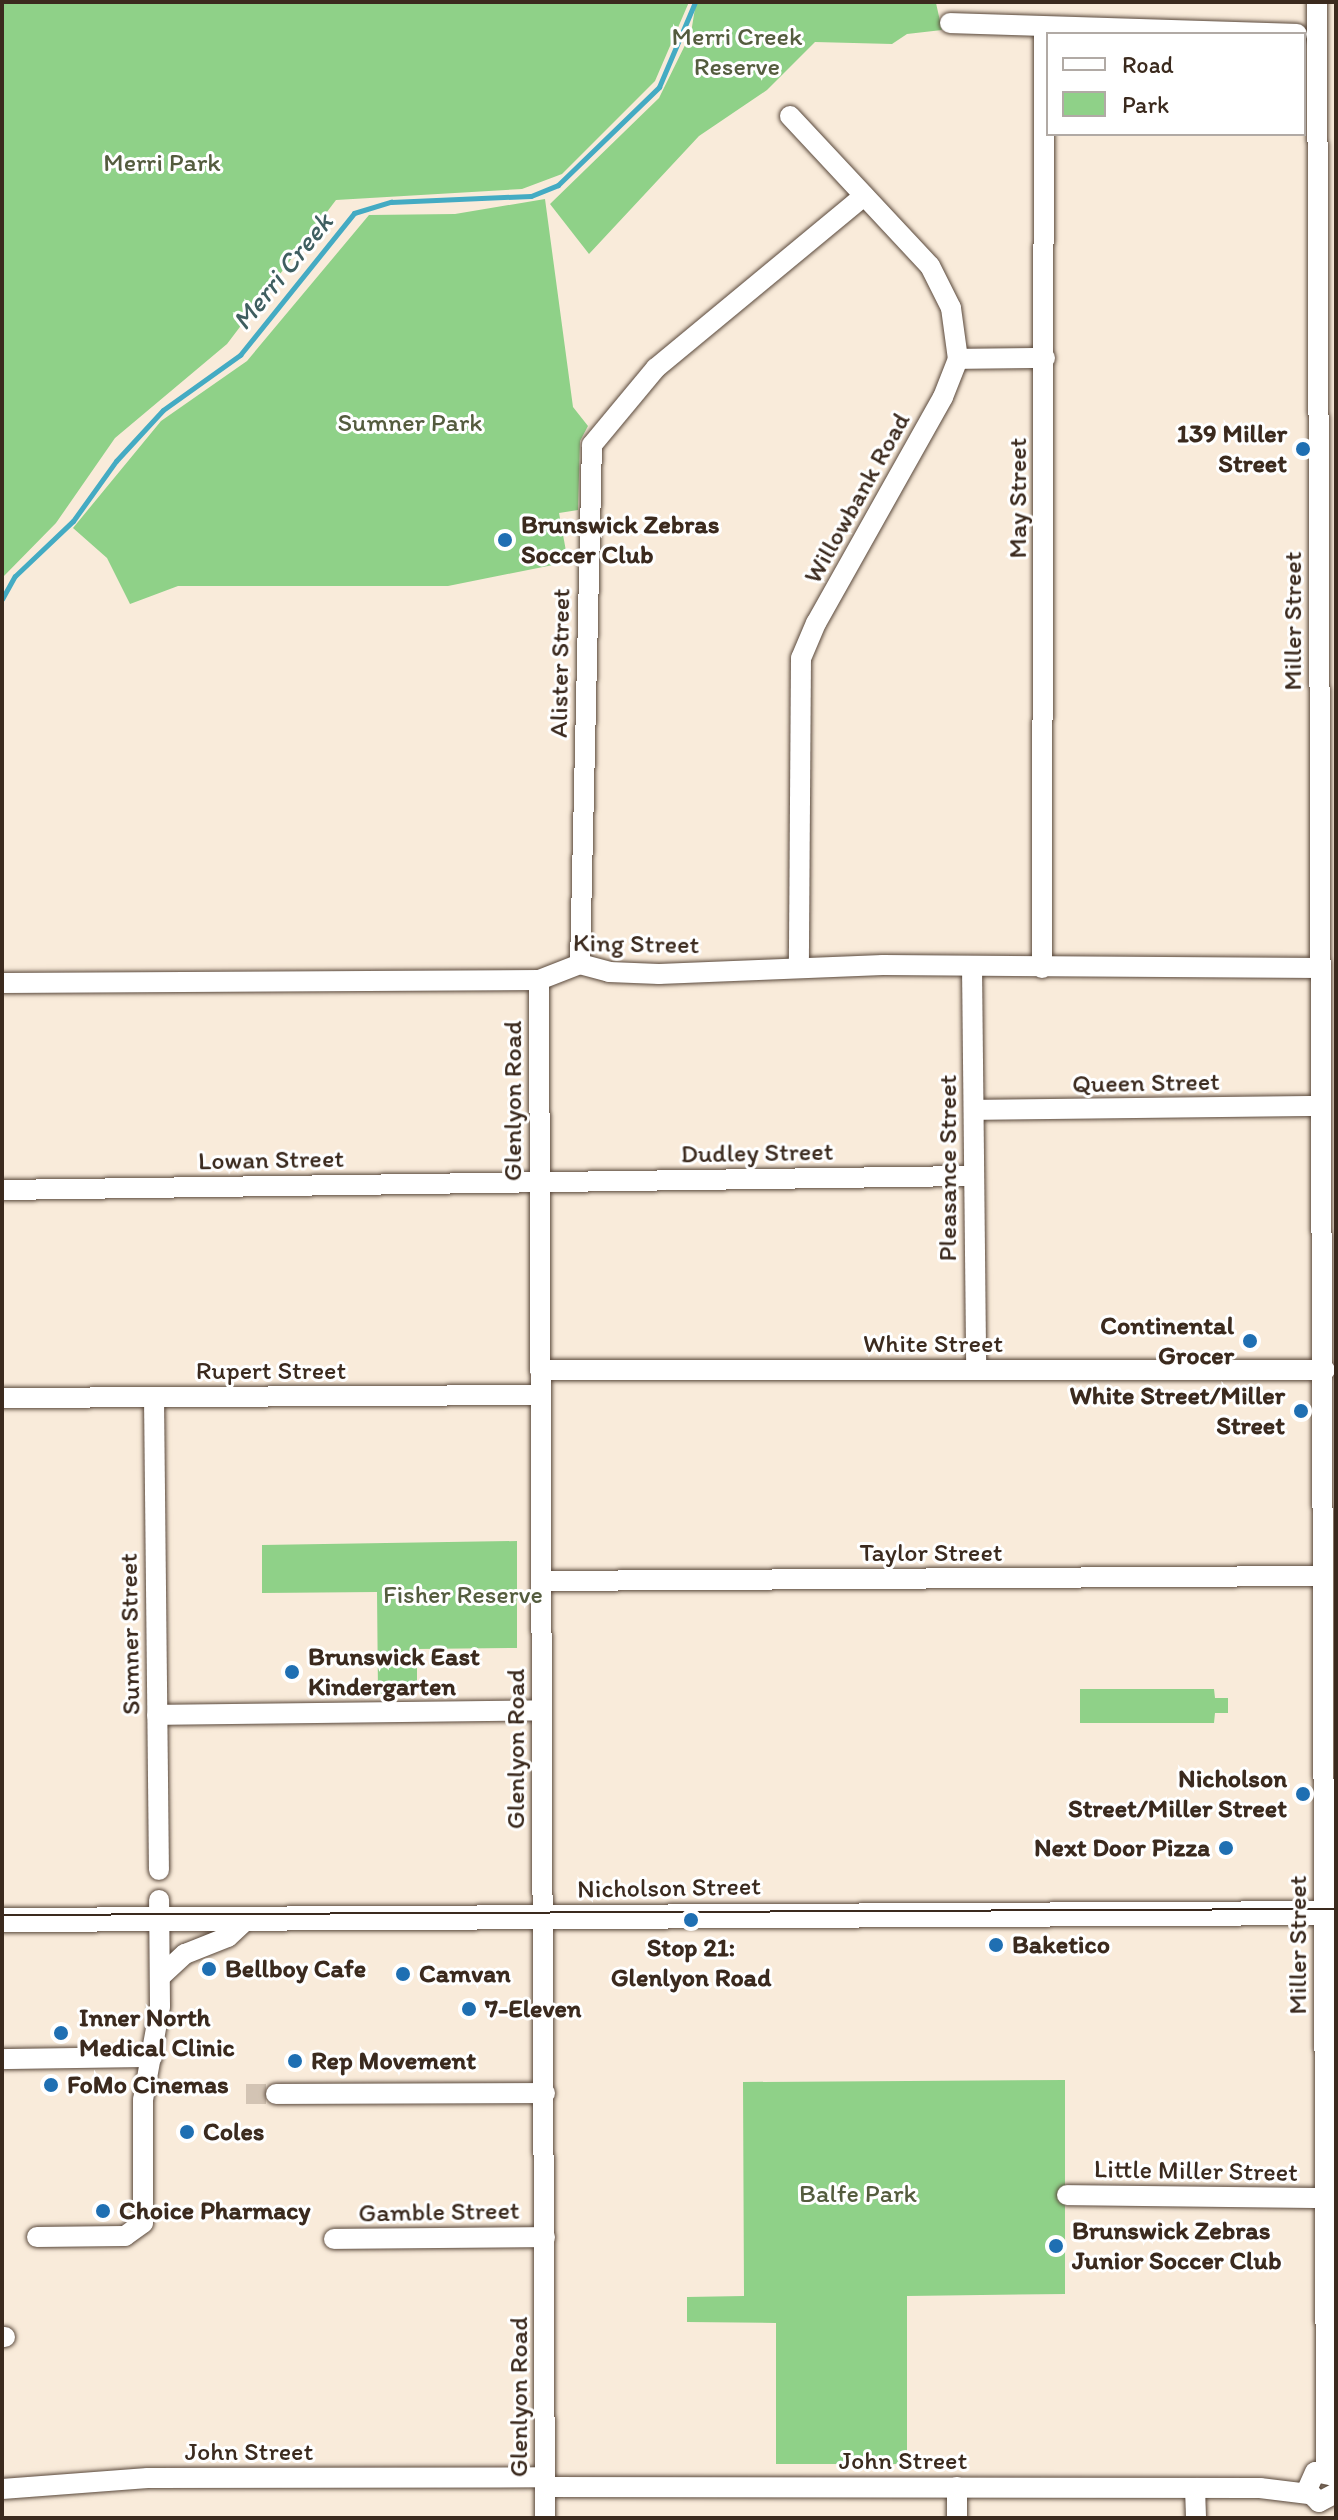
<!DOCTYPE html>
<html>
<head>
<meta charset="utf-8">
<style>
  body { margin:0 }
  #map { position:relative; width:1338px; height:2520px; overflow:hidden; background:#f9ebda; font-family:Itim,sans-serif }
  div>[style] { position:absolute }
  .green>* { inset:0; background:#8fd188 }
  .stream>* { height:5px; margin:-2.5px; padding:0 2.5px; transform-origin:2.5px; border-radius:2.5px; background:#44abc3 }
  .minor-tunnel>* { height:20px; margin-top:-10px; transform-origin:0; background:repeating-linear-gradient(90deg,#d3c4b4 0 20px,transparent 0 30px) }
  .roads { filter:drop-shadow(0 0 2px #58473a) drop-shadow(0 0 2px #58473a) }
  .minor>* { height:20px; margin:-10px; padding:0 10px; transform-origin:10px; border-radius:10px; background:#fff }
  .major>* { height:24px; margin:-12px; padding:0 12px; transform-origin:12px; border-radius:12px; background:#fff }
  .tram>* { height:2px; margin:-1px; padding:0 1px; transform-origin:1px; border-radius:1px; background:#3b2a1e }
  .dots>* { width:22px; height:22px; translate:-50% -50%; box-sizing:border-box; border:4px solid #fff; border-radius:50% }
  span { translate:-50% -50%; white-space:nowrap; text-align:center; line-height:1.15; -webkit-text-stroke:6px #fff; paint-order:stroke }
  .park-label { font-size:26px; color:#545c3e }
  .poi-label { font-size:26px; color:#3b2a1e; font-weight:700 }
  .right { translate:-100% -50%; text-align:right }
  .left { translate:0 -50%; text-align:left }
  .street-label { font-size:26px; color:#3b2a1e }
  .water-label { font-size:28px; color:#3f5e60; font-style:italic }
  .frame { position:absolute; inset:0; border:4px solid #3b2a1e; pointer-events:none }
  .legend { position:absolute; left:1046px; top:32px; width:260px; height:104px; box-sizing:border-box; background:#fff; border:2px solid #b1aaa5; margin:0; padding:10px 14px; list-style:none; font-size:24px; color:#3b2a1e }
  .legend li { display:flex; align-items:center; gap:16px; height:40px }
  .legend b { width:40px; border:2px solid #b1aaa5 }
</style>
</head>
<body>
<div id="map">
  <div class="green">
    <i style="clip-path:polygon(2px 2px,689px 2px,655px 81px,562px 174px,522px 189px,336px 200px,227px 344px,115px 438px,56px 523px,2px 578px)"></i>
    <i style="clip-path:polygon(696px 2px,936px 3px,942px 30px,907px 34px,892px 44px,815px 42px,767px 90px,699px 136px,589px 254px,550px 204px,659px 98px,691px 33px)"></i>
    <i style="clip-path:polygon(545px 199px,573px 407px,588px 426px,580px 441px,578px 510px,559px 513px,568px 562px,448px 586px,178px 586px,130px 604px,107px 558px,73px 528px,161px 421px,247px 361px,369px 215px,455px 214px)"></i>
    <i style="clip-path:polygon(517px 1541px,517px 1648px,417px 1649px,417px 1692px,378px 1694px,377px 1592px,262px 1593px,262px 1545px)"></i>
    <i style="clip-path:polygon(1080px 1689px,1214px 1689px,1215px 1698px,1228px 1698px,1228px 1713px,1215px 1713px,1214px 1723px,1080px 1723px)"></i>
    <i style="clip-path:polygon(1065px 2080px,1065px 2294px,907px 2296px,907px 2464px,776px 2464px,776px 2323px,687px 2322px,687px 2297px,744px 2296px,743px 2082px)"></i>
  </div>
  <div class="stream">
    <i style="left:2px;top:599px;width:26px;rotate:-61deg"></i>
    <i style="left:15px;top:576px;width:80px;rotate:-43.5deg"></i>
    <i style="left:73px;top:521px;width:74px;rotate:-54.4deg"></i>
    <i style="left:116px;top:461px;width:69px;rotate:-47.3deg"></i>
    <i style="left:163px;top:410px;width:95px;rotate:-35.5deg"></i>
    <i style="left:240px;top:355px;width:182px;rotate:-51.2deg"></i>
    <i style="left:354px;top:213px;width:39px;rotate:-17deg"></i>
    <i style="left:391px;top:202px;width:140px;rotate:-2.5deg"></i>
    <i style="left:531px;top:196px;width:29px;rotate:-22deg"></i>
    <i style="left:558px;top:185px;width:141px;rotate:-44.1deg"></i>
    <i style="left:659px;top:87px;width:92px;rotate:-67deg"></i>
  </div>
  <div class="minor-tunnel">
    <i style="left:246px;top:2094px;width:30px"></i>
  </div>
  <div class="roads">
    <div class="minor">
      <i style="left:1317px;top:2px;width:2469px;rotate:89.79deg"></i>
      <i style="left:950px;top:23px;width:347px;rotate:1.8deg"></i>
      <i style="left:790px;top:116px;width:205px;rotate:47deg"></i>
      <i style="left:930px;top:266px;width:47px;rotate:63.4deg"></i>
      <i style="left:951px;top:308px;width:51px;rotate:82.2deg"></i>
      <i style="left:958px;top:359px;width:41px;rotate:111.5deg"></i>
      <i style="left:943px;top:397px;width:259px;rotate:119.3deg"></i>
      <i style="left:816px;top:623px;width:38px;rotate:113deg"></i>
      <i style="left:801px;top:658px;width:309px;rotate:90.4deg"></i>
      <i style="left:958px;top:359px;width:87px;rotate:-0.7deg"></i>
      <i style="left:580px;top:964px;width:519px;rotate:-88.68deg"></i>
      <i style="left:592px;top:445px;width:100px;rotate:-50.3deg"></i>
      <i style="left:656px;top:368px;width:270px;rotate:-39.6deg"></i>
      <i style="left:972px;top:966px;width:404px;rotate:89.4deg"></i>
      <i style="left:1042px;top:968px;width:940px;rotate:-89.88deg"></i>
      <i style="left:539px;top:980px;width:1538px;rotate:89.78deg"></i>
      <i style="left:2px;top:983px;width:537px;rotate:-0.32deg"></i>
      <i style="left:539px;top:980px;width:44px;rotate:-21.3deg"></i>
      <i style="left:580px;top:964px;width:30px;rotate:15deg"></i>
      <i style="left:609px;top:972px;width:50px;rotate:2.3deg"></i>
      <i style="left:659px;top:974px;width:224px;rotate:-2.3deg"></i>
      <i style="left:883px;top:965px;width:437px;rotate:0.4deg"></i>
      <i style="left:974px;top:1110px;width:346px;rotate:-0.7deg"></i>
      <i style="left:2px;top:1190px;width:972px;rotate:-0.83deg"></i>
      <i style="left:540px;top:1370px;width:785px"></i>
      <i style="left:154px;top:1397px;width:473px;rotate:89.4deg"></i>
      <i style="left:2px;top:1398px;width:539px;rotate:-0.32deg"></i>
      <i style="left:541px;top:1581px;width:781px;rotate:-0.37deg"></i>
      <i style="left:157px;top:1715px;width:384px;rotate:-0.7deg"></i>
      <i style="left:160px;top:1977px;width:34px;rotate:-43deg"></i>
      <i style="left:185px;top:1954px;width:46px;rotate:-21.6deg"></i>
      <i style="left:228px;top:1937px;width:26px;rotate:-43deg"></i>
      <i style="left:2px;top:2059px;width:150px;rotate:-0.8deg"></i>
      <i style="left:276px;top:2094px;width:269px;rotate:-0.2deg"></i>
      <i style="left:1067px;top:2195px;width:258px;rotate:0.7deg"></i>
      <i style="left:37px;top:2237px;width:88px;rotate:-0.7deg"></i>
      <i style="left:125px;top:2236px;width:22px;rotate:-36deg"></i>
      <i style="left:143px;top:2223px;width:123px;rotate:-90deg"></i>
      <i style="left:143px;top:2100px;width:96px;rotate:-79.7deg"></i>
      <i style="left:160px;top:2006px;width:106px;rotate:-90.5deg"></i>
      <i style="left:334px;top:2239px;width:211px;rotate:-0.5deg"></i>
      <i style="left:2px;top:2337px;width:3px"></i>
      <i style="left:1334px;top:2476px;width:19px;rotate:-168deg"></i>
      <i style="left:1315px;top:2472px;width:20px;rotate:114deg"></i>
      <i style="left:1307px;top:2490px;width:17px;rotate:45deg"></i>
      <i style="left:1319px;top:2502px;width:19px;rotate:-28deg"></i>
      <i style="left:545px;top:2487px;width:715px;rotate:0.08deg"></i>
      <i style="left:1260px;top:2488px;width:49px;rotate:7deg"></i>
      <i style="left:957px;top:2487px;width:31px;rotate:90deg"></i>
      <i style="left:1195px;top:2488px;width:30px;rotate:88deg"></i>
      <i style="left:2px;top:2489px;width:146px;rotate:-4.3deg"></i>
      <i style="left:148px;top:2478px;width:397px;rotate:-0.1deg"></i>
    </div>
    <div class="major">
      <i style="left:2px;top:1920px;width:1334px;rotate:-0.3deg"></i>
    </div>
  </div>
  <div class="tram">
    <i style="left:2px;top:1915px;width:1334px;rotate:-0.26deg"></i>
  </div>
  <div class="dots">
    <i style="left:1303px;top:449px;background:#1f6fb2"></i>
    <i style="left:505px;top:540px;background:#1f6fb2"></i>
    <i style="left:1250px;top:1341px;background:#1f6fb2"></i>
    <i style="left:1301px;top:1411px;background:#1f6fb2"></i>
    <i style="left:292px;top:1672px;background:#1f6fb2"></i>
    <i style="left:1303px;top:1794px;background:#1f6fb2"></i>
    <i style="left:1226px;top:1848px;background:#1f6fb2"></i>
    <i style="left:691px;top:1920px;background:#1f6fb2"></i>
    <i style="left:996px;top:1945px;background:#1f6fb2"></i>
    <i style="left:209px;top:1969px;background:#1f6fb2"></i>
    <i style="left:403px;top:1974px;background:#1f6fb2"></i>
    <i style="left:469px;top:2009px;background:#1f6fb2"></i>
    <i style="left:61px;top:2033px;background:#1f6fb2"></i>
    <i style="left:295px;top:2061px;background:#1f6fb2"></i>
    <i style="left:51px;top:2085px;background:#1f6fb2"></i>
    <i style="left:187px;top:2132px;background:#1f6fb2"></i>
    <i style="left:103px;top:2211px;background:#1f6fb2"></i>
    <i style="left:1056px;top:2246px;background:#1f6fb2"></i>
  </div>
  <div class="park-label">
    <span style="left:737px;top:52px">Merri Creek<br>Reserve</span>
    <span style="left:162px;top:163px">Merri Park</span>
    <span style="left:410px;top:423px">Sumner Park</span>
    <span style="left:463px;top:1595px">Fisher Reserve</span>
    <span style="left:858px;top:2194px">Balfe Park</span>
  </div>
  <div class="poi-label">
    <span class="right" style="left:1287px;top:449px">139 Miller<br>Street</span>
    <span class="left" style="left:521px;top:540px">Brunswick Zebras<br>Soccer Club</span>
    <span class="right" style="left:1234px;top:1341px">Continental<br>Grocer</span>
    <span class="right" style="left:1285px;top:1411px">White Street/Miller<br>Street</span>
    <span class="left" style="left:308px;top:1672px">Brunswick East<br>Kindergarten</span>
    <span class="right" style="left:1287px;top:1794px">Nicholson<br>Street/Miller Street</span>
    <span class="right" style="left:1210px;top:1848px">Next Door Pizza</span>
    <span class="left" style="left:1012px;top:1945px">Baketico</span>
    <span style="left:691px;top:1963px">Stop 21:<br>Glenlyon Road</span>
    <span class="left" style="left:225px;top:1969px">Bellboy Cafe</span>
    <span class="left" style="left:419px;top:1974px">Camvan</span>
    <span class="left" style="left:485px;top:2009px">7-Eleven</span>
    <span class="left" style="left:79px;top:2033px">Inner North<br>Medical Clinic</span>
    <span class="left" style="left:311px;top:2061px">Rep Movement</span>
    <span class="left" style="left:67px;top:2085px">FoMo Cinemas</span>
    <span class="left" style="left:203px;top:2132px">Coles</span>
    <span class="left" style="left:119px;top:2211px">Choice Pharmacy</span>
    <span class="left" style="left:1072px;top:2246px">Brunswick Zebras<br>Junior Soccer Club</span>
  </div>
  <div class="street-label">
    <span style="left:857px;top:498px;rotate:-61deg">Willowbank Road</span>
    <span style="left:1018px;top:498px;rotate:-90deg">May Street</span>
    <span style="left:1293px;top:621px;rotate:-90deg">Miller Street</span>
    <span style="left:560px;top:663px;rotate:-89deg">Alister Street</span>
    <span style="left:636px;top:944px;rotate:1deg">King Street</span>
    <span style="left:1146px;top:1083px;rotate:-1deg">Queen Street</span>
    <span style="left:513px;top:1101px;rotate:-90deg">Glenlyon Road</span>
    <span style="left:757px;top:1153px;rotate:-1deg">Dudley Street</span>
    <span style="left:271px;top:1160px;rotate:-1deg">Lowan Street</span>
    <span style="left:948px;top:1168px;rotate:-90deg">Pleasance Street</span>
    <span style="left:933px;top:1344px">White Street</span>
    <span style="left:271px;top:1371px">Rupert Street</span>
    <span style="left:931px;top:1553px">Taylor Street</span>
    <span style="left:130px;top:1634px;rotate:-91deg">Sumner Street</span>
    <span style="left:516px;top:1749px;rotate:-90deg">Glenlyon Road</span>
    <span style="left:669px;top:1888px;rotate:-1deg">Nicholson Street</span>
    <span style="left:1298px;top:1945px;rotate:-90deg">Miller Street</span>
    <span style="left:1196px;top:2171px;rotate:1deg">Little Miller Street</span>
    <span style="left:439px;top:2212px;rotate:-1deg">Gamble Street</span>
    <span style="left:519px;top:2397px;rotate:-90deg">Glenlyon Road</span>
    <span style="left:249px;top:2452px">John Street</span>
    <span style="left:903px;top:2461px">John Street</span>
  </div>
  <div class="water-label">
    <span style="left:282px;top:271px;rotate:-51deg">Merri Creek</span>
  </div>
  <div class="frame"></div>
  <ul class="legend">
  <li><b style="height:10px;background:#fff"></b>Road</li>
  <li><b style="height:22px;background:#8fd188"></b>Park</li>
  </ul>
</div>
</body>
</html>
